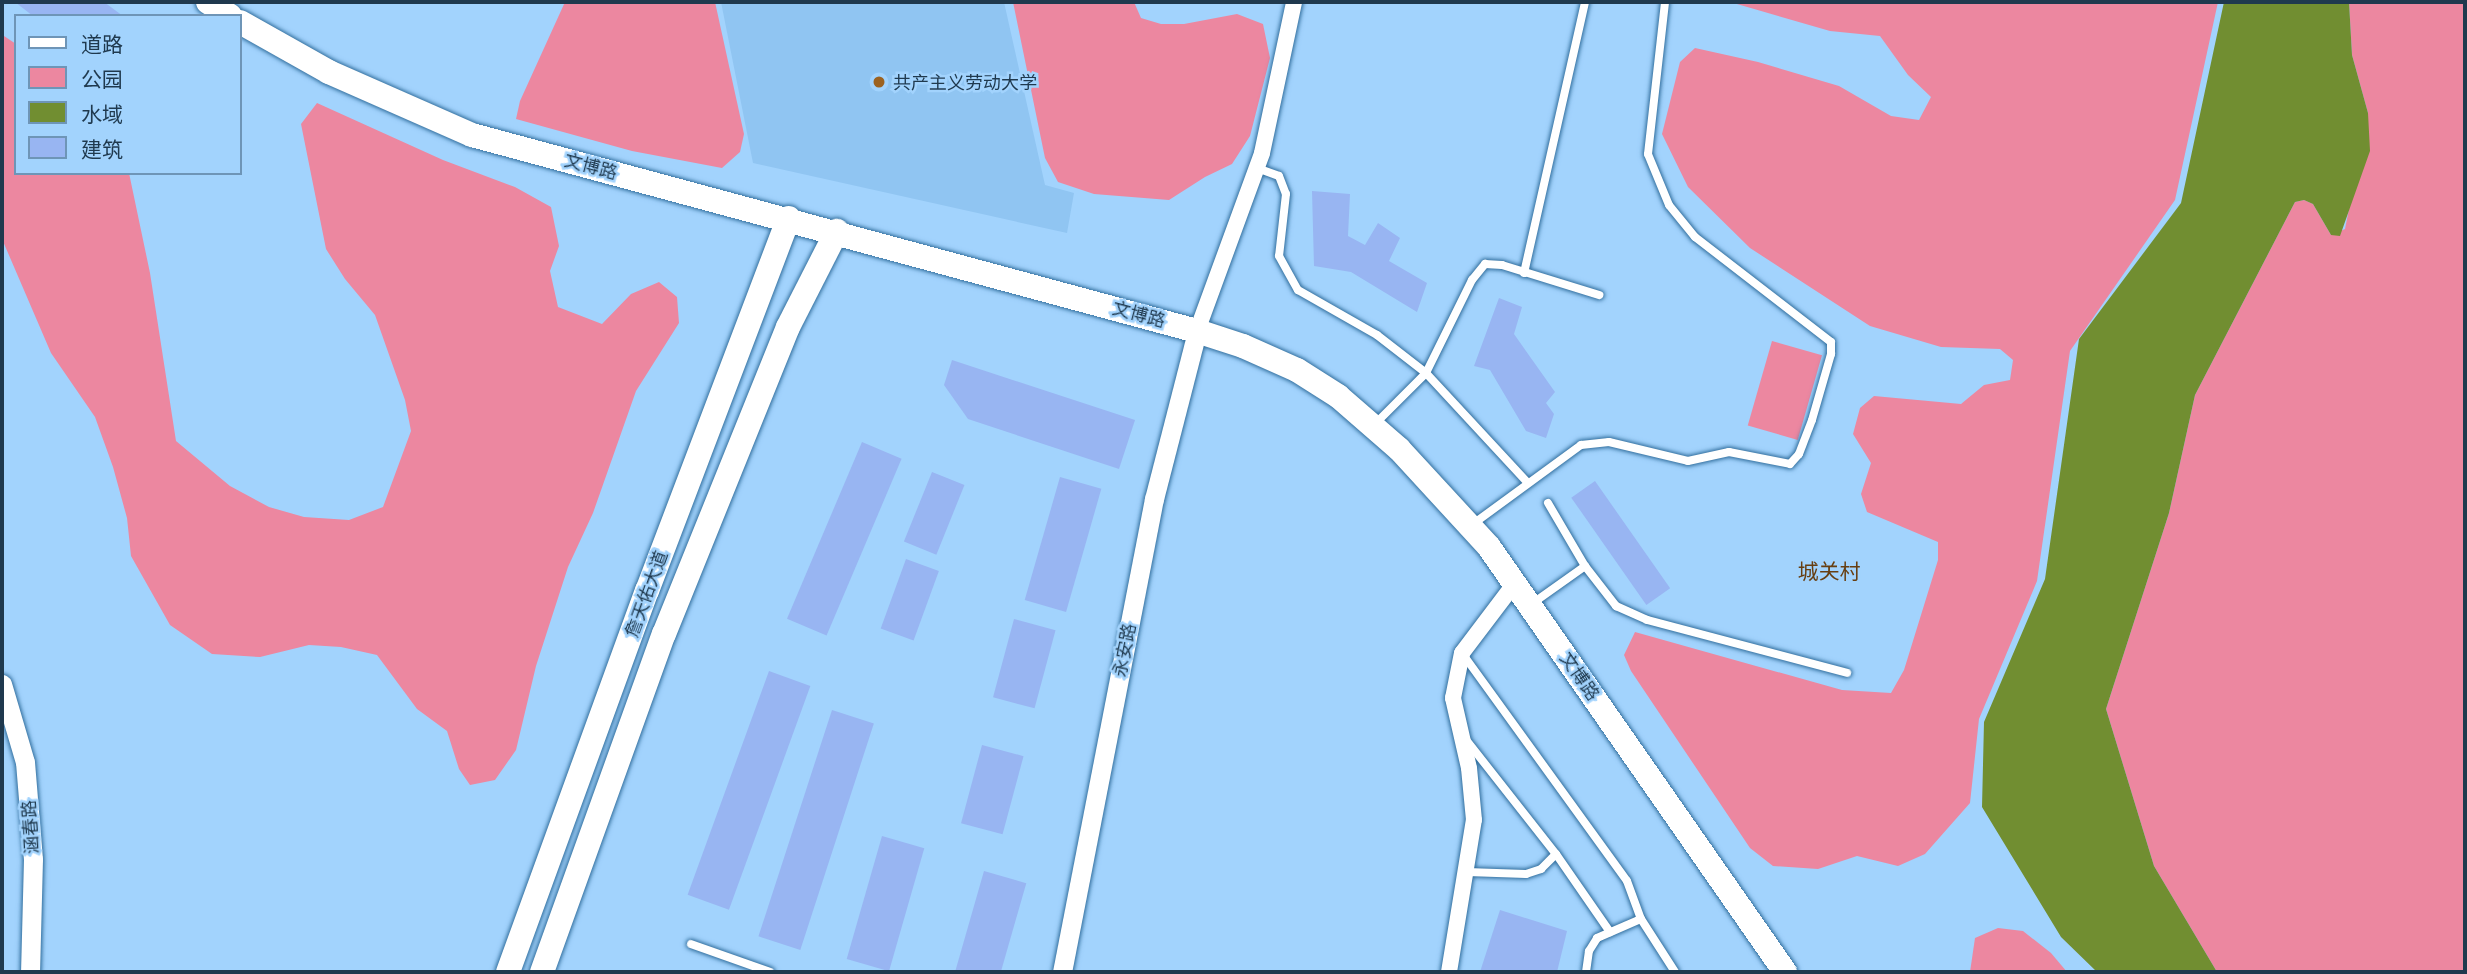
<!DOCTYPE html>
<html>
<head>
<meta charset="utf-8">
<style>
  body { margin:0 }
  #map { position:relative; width:2467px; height:974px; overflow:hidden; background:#a2d3fd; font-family:"Golos Text","Noto Sans SC",sans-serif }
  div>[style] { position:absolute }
  .built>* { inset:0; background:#90c5f2 }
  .green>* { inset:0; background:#ec87a0; transform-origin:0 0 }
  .water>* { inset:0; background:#718e31 }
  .building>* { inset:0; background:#98b5f2; transform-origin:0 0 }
  .roads { filter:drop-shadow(0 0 2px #326f9e) drop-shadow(0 0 2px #326f9e) }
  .service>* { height:8px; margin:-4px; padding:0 4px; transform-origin:4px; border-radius:4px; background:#fff }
  .minor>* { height:16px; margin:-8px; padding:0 8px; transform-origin:8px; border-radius:8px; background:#fff }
  .tertiary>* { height:19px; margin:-9.5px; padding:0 9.5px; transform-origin:9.5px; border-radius:9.5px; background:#fff }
  .primary>* { height:24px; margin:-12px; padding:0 12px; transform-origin:12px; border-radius:12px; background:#fff }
  .dots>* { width:19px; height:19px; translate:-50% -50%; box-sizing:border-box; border:4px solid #a2d3fd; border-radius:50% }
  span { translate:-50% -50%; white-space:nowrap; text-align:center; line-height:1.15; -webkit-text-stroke:5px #a2d3fd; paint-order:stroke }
  .poi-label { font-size:18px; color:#1f394e }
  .left { translate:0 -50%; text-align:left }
  .street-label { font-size:18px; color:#1f394e }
  .quarter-label { font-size:21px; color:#673f12 }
  .frame { position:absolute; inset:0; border:4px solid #1f394e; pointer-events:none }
  .legend { position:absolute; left:14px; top:14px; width:228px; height:161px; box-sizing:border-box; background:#a2d3fd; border:2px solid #6e95b7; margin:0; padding:9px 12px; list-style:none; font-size:21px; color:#1f394e }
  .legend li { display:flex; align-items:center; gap:14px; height:35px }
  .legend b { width:35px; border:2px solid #6e95b7 }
</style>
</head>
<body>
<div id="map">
  <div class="built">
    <i style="clip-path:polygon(721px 2px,1004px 2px,1045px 185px,1074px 193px,1067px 233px,753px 163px)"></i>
  </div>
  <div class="green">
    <i style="clip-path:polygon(565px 2px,715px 2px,744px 134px,740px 152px,722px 168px,632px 151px,516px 119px,520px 101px)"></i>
    <i style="clip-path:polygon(1013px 2px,1134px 2px,1141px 18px,1161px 24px,1184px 24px,1237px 14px,1263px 24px,1270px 58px,1250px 136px,1232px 164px,1205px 177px,1169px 200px,1094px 194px,1058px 182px,1045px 158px)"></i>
    <i style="clip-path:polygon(1730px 2px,2218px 2px,2175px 200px,2070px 351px,2037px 581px,1979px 719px,1970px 803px,1925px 854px,1898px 866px,1857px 856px,1818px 869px,1773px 866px,1750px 848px,1631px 671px,1624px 655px,1635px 632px,1842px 690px,1891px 693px,1904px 670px,1938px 560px,1938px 542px,1867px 512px,1861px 494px,1871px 463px,1853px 434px,1860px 408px,1874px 396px,1961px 404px,1984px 385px,2010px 380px,2013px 360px,2000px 349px,1941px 347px,1870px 326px,1750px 248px,1688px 187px,1662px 134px,1680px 62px,1695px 48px,1758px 62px,1839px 86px,1891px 116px,1919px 120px,1931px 97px,1908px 75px,1880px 36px,1830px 31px)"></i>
    <i style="clip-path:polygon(2349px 2px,2465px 2px,2465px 972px,2217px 972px,2154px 866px,2106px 709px,2169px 513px,2195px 395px,2295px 202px,2304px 200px,2313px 204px,2331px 235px,2345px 229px,2368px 113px,2352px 55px)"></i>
    <i style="clip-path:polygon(4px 36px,16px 44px,16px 173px,129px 173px,150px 273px,176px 441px,230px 486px,269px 507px,304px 517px,349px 520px,383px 507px,411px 431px,405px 400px,375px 315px,345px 279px,326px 249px,301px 124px,317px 103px,443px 160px,515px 187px,551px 207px,559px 246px,550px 271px,558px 307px,602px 324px,631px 294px,659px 282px,677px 297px,679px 323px,636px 391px,593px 513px,568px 567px,536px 666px,516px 750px,495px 780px,470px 785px,459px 769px,447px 731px,417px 709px,377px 655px,341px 647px,309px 645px,260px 657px,212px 654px,170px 625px,131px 556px,127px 518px,113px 467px,95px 417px,51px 353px,2px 239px)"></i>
    <i style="left:1772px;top:341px;width:52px;height:88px;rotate:16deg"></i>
    <i style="clip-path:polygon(1998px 928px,2023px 931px,2051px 953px,2067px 972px,1970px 972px,1975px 938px)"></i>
  </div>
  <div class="water">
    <i style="clip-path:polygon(2224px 2px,2349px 2px,2352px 55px,2368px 113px,2370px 151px,2340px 236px,2331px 235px,2313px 204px,2304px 200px,2295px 202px,2195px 395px,2169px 513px,2106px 709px,2154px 866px,2217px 972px,2097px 972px,2061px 937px,1982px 807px,1984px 722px,2045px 579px,2079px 339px,2181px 203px)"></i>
  </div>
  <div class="building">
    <i style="clip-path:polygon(15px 2px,104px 2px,123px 16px,33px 16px)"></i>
    <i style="clip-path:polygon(1312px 191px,1350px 194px,1348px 236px,1365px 245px,1378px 223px,1400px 238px,1389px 261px,1427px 283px,1417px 312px,1351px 272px,1314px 266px)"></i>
    <i style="clip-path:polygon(1499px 298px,1522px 307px,1514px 334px,1555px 392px,1546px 403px,1554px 414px,1546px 438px,1526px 431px,1490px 370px,1474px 366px)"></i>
    <i style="clip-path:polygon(952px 360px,1135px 420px,1119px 469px,968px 419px,944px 385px)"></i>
    <i style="left:862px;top:442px;width:43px;height:192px;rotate:23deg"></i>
    <i style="left:932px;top:472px;width:35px;height:75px;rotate:22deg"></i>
    <i style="left:1060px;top:477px;width:43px;height:128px;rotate:16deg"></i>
    <i style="left:1595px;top:481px;width:131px;height:29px;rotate:55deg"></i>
    <i style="left:906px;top:559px;width:35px;height:74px;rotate:20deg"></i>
    <i style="left:1014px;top:619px;width:43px;height:81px;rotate:15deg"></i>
    <i style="left:769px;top:671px;width:44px;height:238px;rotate:20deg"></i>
    <i style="left:832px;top:710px;width:44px;height:238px;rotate:18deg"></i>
    <i style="left:982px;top:745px;width:43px;height:81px;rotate:15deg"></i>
    <i style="left:882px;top:836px;width:44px;height:128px;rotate:16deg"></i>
    <i style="left:984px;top:871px;width:44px;height:105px;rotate:16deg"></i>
    <i style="clip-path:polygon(1500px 910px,1567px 931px,1557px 972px,1480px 972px)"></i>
  </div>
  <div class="roads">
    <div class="service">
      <i style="left:1257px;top:168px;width:23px;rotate:20deg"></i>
      <i style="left:1279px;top:176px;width:19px;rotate:69deg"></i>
      <i style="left:1286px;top:194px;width:62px;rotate:96.4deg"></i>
      <i style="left:1279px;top:256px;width:39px;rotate:61deg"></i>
      <i style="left:1298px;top:290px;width:91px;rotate:29.7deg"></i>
      <i style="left:1377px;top:335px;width:62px;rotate:37.8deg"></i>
      <i style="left:1426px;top:373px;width:150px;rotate:47.2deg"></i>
      <i style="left:1524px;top:273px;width:278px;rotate:-77.3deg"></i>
      <i style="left:1375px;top:424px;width:72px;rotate:-45deg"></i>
      <i style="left:1426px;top:373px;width:104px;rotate:-63.7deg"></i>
      <i style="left:1472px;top:280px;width:21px;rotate:-51deg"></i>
      <i style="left:1485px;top:264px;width:17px;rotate:3deg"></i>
      <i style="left:1502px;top:265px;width:102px;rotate:17.2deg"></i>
      <i style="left:1548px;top:503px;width:73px;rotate:59.6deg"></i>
      <i style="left:1585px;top:566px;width:51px;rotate:52.2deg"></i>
      <i style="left:1616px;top:606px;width:34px;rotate:24deg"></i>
      <i style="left:1647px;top:620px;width:207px;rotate:14.8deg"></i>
      <i style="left:1473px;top:524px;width:134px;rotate:-36.2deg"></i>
      <i style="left:1581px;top:445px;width:28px;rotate:-6deg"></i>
      <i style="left:1609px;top:442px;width:81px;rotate:13.5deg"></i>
      <i style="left:1688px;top:461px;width:42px;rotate:-12.4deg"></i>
      <i style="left:1729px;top:452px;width:62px;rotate:11.1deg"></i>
      <i style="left:1790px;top:464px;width:13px;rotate:-48deg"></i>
      <i style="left:1799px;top:454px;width:36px;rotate:-69deg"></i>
      <i style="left:1812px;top:420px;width:69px;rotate:-73.9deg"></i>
      <i style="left:1831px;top:354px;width:12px;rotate:-90deg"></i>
      <i style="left:1831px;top:342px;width:172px;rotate:-142.3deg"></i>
      <i style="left:1695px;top:237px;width:41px;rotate:-129.1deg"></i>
      <i style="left:1669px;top:205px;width:55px;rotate:-112.4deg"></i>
      <i style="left:1648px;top:154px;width:153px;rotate:-83.6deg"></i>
      <i style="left:1533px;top:603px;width:64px;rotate:-35.4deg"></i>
      <i style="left:1462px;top:653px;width:281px;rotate:54.1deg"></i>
      <i style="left:1627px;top:881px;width:40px;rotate:69.8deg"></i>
      <i style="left:1641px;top:919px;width:63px;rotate:57.3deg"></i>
      <i style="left:1467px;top:741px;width:144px;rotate:51.8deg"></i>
      <i style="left:1556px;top:854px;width:95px;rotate:55.3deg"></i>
      <i style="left:1467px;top:872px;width:59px;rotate:1.9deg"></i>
      <i style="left:1526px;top:874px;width:16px;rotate:-18deg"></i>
      <i style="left:1541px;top:869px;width:21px;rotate:-45deg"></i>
      <i style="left:691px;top:944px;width:84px;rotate:19.5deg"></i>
      <i style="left:1586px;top:972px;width:21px;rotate:-82deg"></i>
      <i style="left:1589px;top:951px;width:15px;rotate:-58deg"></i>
      <i style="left:1597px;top:938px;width:48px;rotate:-23.4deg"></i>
    </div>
    <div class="minor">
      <i style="left:1197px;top:331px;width:189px;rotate:-69.9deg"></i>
      <i style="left:1262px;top:153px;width:154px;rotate:-78deg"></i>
      <i style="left:1449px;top:972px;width:154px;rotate:-80.7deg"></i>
      <i style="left:1474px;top:820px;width:52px;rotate:-95.5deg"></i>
      <i style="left:1469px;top:768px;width:72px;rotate:-102.9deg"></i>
      <i style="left:1453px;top:698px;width:46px;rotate:-78.7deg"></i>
      <i style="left:1462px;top:653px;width:88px;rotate:-52.9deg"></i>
    </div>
    <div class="tertiary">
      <i style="left:2px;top:684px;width:81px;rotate:73.6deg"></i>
      <i style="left:25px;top:762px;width:97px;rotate:85.3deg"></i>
      <i style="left:33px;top:859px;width:113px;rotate:91.5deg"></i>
      <i style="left:1062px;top:972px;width:482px;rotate:-79deg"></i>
      <i style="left:1154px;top:499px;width:173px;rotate:-75.6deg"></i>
    </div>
    <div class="primary">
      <i style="left:208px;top:2px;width:26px;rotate:32deg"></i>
      <i style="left:240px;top:22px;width:102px;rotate:29.3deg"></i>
      <i style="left:329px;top:72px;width:156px;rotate:23.8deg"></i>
      <i style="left:472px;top:135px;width:751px;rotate:15.13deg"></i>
      <i style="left:1197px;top:331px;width:48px;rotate:18.1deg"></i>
      <i style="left:1243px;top:346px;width:59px;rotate:24deg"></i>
      <i style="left:1297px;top:370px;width:49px;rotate:32.4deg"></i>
      <i style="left:1338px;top:396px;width:81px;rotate:41deg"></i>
      <i style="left:1399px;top:449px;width:133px;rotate:47.4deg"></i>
      <i style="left:1489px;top:547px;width:518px;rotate:55.14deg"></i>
      <i style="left:508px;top:972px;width:406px;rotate:-70deg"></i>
      <i style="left:647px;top:591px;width:399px;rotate:-69.2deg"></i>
      <i style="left:542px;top:972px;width:359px;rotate:-70.2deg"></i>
      <i style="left:664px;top:634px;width:331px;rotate:-68deg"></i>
      <i style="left:788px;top:327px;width:108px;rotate:-63deg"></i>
    </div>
  </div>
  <div class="dots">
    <i style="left:879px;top:82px;background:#9c6220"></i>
  </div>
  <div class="poi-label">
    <span class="left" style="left:893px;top:82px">共产主义劳动大学</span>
  </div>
  <div class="street-label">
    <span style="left:591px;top:166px;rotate:15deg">文博路</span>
    <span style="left:1139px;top:314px;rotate:15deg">文博路</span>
    <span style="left:646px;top:594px;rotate:-70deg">詹天佑大道</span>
    <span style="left:1124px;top:650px;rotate:-79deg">永安路</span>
    <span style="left:1580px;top:676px;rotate:55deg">文博路</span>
    <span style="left:30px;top:827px;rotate:-94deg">涵春路</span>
  </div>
  <div class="quarter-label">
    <span style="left:1829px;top:571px">城关村</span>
  </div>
  <div class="frame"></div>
  <ul class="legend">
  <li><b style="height:9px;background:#fff"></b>道路</li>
  <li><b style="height:19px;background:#ec87a0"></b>公园</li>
  <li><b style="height:19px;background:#718e31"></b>水域</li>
  <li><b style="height:19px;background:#98b5f2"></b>建筑</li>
  </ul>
</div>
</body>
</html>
